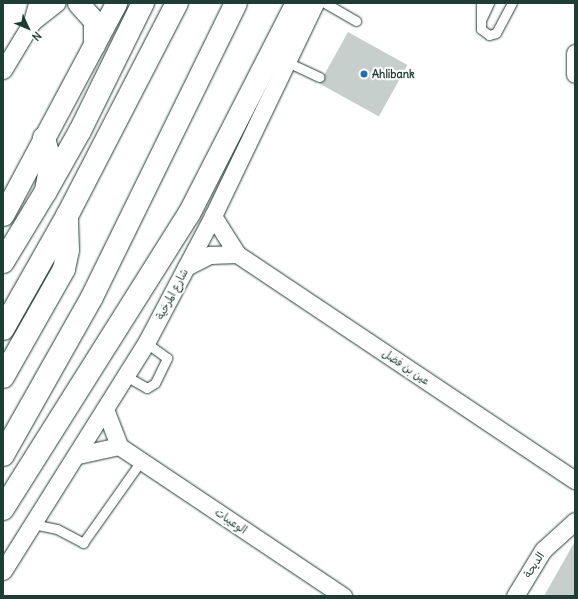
<!DOCTYPE html>
<html>
<head>
<meta charset="utf-8">
<style>
  body { margin:0 }
  #map { position:relative; width:578px; height:599px; overflow:hidden; background:#fff; font-family:Delius,"Playpen Sans Arabic",sans-serif }
  div>[style] { position:absolute }
  .building>* { inset:0; background:#c7cfcc; transform-origin:0 0 }
  .roads { filter:drop-shadow(0 0 1px #1f3d34) drop-shadow(0 0 1px #1f3d34) }
  .service>* { height:9px; margin:-4.5px; padding:0 4.5px; transform-origin:4.5px; border-radius:4.5px; background:#fff }
  .minor>* { height:17px; margin:-8.5px; padding:0 8.5px; transform-origin:8.5px; border-radius:8.5px; background:#fff }
  .tertiary>* { height:21px; margin:-10.5px; padding:0 10.5px; transform-origin:10.5px; border-radius:10.5px; background:#fff }
  .secondary>* { height:22px; margin:-11px; padding:0 11px; transform-origin:11px; border-radius:11px; background:#fff }
  .trunk>* { height:22px; margin:-11px; padding:0 11px; transform-origin:11px; border-radius:11px; background:#fff }
  .motorway>* { height:22px; margin:-11px; padding:0 11px; transform-origin:11px; border-radius:11px; background:#fff }
  .dots>* { width:11px; height:11px; translate:-50% -50%; box-sizing:border-box; border:2px solid #fff; border-radius:50% }
  span { translate:-50% -50%; white-space:nowrap; text-align:center; line-height:1.15; -webkit-text-stroke:4px #fff; paint-order:stroke }
  .poi-label { font-size:11px; color:#1f3d34; font-weight:700 }
  .left { translate:0 -50%; text-align:left }
  .street-label { font-size:11px; color:#1f3d34 }
  .frame { position:absolute; inset:0; border:4px solid #1f3d34; pointer-events:none }
  .north { position:absolute; left:8px; top:8px; width:40px; height:40px; -webkit-text-stroke:3px #fff; paint-order:stroke; rotate:134deg; font-size:11px; font-weight:700; line-height:16px; text-align:center; color:#1f3d34 }
  .north::after { content:''; display:block; margin:auto; width:14px; height:18px; background:#1f3d34; clip-path:polygon(50% 0,100% 100%,50% 72%,0 100%) }
</style>
</head>
<body>
<div id="map">
  <div class="building">
    <i style="left:348px;top:32px;width:68px;height:59px;rotate:29deg"></i>
    <i style="clip-path:polygon(575px 541px,575px 596px,544px 596px)"></i>
  </div>
  <div class="roads">
    <div class="service">
      <i style="left:325px;top:3px;width:36px;rotate:30deg"></i>
      <i style="left:481px;top:3px;width:26px;rotate:90deg"></i>
      <i style="left:481px;top:29px;width:10px;rotate:37deg"></i>
      <i style="left:489px;top:35px;width:7px;rotate:-16deg"></i>
      <i style="left:496px;top:33px;width:34px;rotate:-62deg"></i>
      <i style="left:482px;top:18px;width:17px;rotate:-65deg"></i>
      <i style="left:285px;top:61px;width:38px;rotate:25deg"></i>
      <i style="left:126px;top:376px;width:24px;rotate:30deg"></i>
      <i style="left:147px;top:388px;width:9px;rotate:-32deg"></i>
      <i style="left:155px;top:383px;width:28px;rotate:-64deg"></i>
      <i style="left:167px;top:358px;width:26px;rotate:-144deg"></i>
      <i style="left:33px;top:524px;width:25px;rotate:12deg"></i>
      <i style="left:57px;top:529px;width:30px;rotate:28deg"></i>
      <i style="left:83px;top:543px;width:100px;rotate:-54.7deg"></i>
    </div>
    <div class="minor">
      <i style="left:32px;top:22px;width:31px;rotate:-38deg"></i>
      <i style="left:575px;top:53px;width:21px;rotate:90deg"></i>
      <i style="left:3px;top:70px;width:56px;rotate:-58.9deg"></i>
      <i style="left:32px;top:22px;width:20px;rotate:-75deg"></i>
      <i style="left:213px;top:216px;width:45px;rotate:57.7deg"></i>
      <i style="left:237px;top:254px;width:407px;rotate:33.8deg"></i>
      <i style="left:186px;top:267px;width:27px;rotate:-27deg"></i>
      <i style="left:210px;top:255px;width:27px;rotate:-2deg"></i>
      <i style="left:105px;top:409px;width:40px;rotate:69deg"></i>
      <i style="left:119px;top:446px;width:270px;rotate:33.8deg"></i>
      <i style="left:78px;top:455px;width:42px;rotate:-12.4deg"></i>
      <i style="left:3px;top:571px;width:269px;rotate:-57.9deg"></i>
      <i style="left:146px;top:343px;width:144px;rotate:-62.2deg"></i>
      <i style="left:213px;top:216px;width:236px;rotate:-64.4deg"></i>
      <i style="left:515px;top:596px;width:54px;rotate:-58.7deg"></i>
      <i style="left:543px;top:550px;width:43px;rotate:-42.2deg"></i>
    </div>
    <div class="tertiary">
      <i style="left:78px;top:3px;width:24px;rotate:48deg"></i>
      <i style="left:94px;top:21px;width:24px;rotate:90deg"></i>
      <i style="left:3px;top:215px;width:240px;rotate:-61.9deg"></i>
    </div>
    <div class="secondary">
      <i style="left:3px;top:509px;width:349px;rotate:-57.8deg"></i>
      <i style="left:189px;top:214px;width:237px;rotate:-62.9deg"></i>
    </div>
    <div class="trunk">
      <i style="left:3px;top:262px;width:83px;rotate:-58.8deg"></i>
      <i style="left:46px;top:191px;width:28px;rotate:-80deg"></i>
      <i style="left:51px;top:163px;width:26px;rotate:-106deg"></i>
      <i style="left:3px;top:329px;width:130px;rotate:-60.5deg"></i>
      <i style="left:67px;top:216px;width:240px;rotate:-62.7deg"></i>
      <i style="left:3px;top:377px;width:124px;rotate:-60.5deg"></i>
      <i style="left:64px;top:269px;width:19px;rotate:-78deg"></i>
      <i style="left:68px;top:250px;width:34px;rotate:-92deg"></i>
      <i style="left:3px;top:455px;width:181px;rotate:-60.6deg"></i>
      <i style="left:92px;top:297px;width:327px;rotate:-63.9deg"></i>
    </div>
    <div class="motorway">
      <i style="left:46px;top:191px;width:69px;rotate:-60.5deg"></i>
      <i style="left:80px;top:131px;width:143px;rotate:-63.8deg"></i>
    </div>
  </div>
  <div class="dots">
    <i style="left:364px;top:74px;background:#1f6fb2"></i>
  </div>
  <div class="poi-label">
    <span class="left" style="left:372px;top:74px">Ahlibank</span>
  </div>
  <div class="street-label">
    <span style="left:172px;top:294px;rotate:-62deg">شارع المرخية</span>
    <span style="left:406px;top:367px;rotate:34deg">عين بن فضل</span>
    <span style="left:231px;top:521px;rotate:34deg">الوعيبات</span>
    <span style="left:534px;top:565px;rotate:-57deg">الديحة</span>
  </div>
  <div class="frame"></div>
  <div class="north">N</div>
</div>
</body>
</html>
